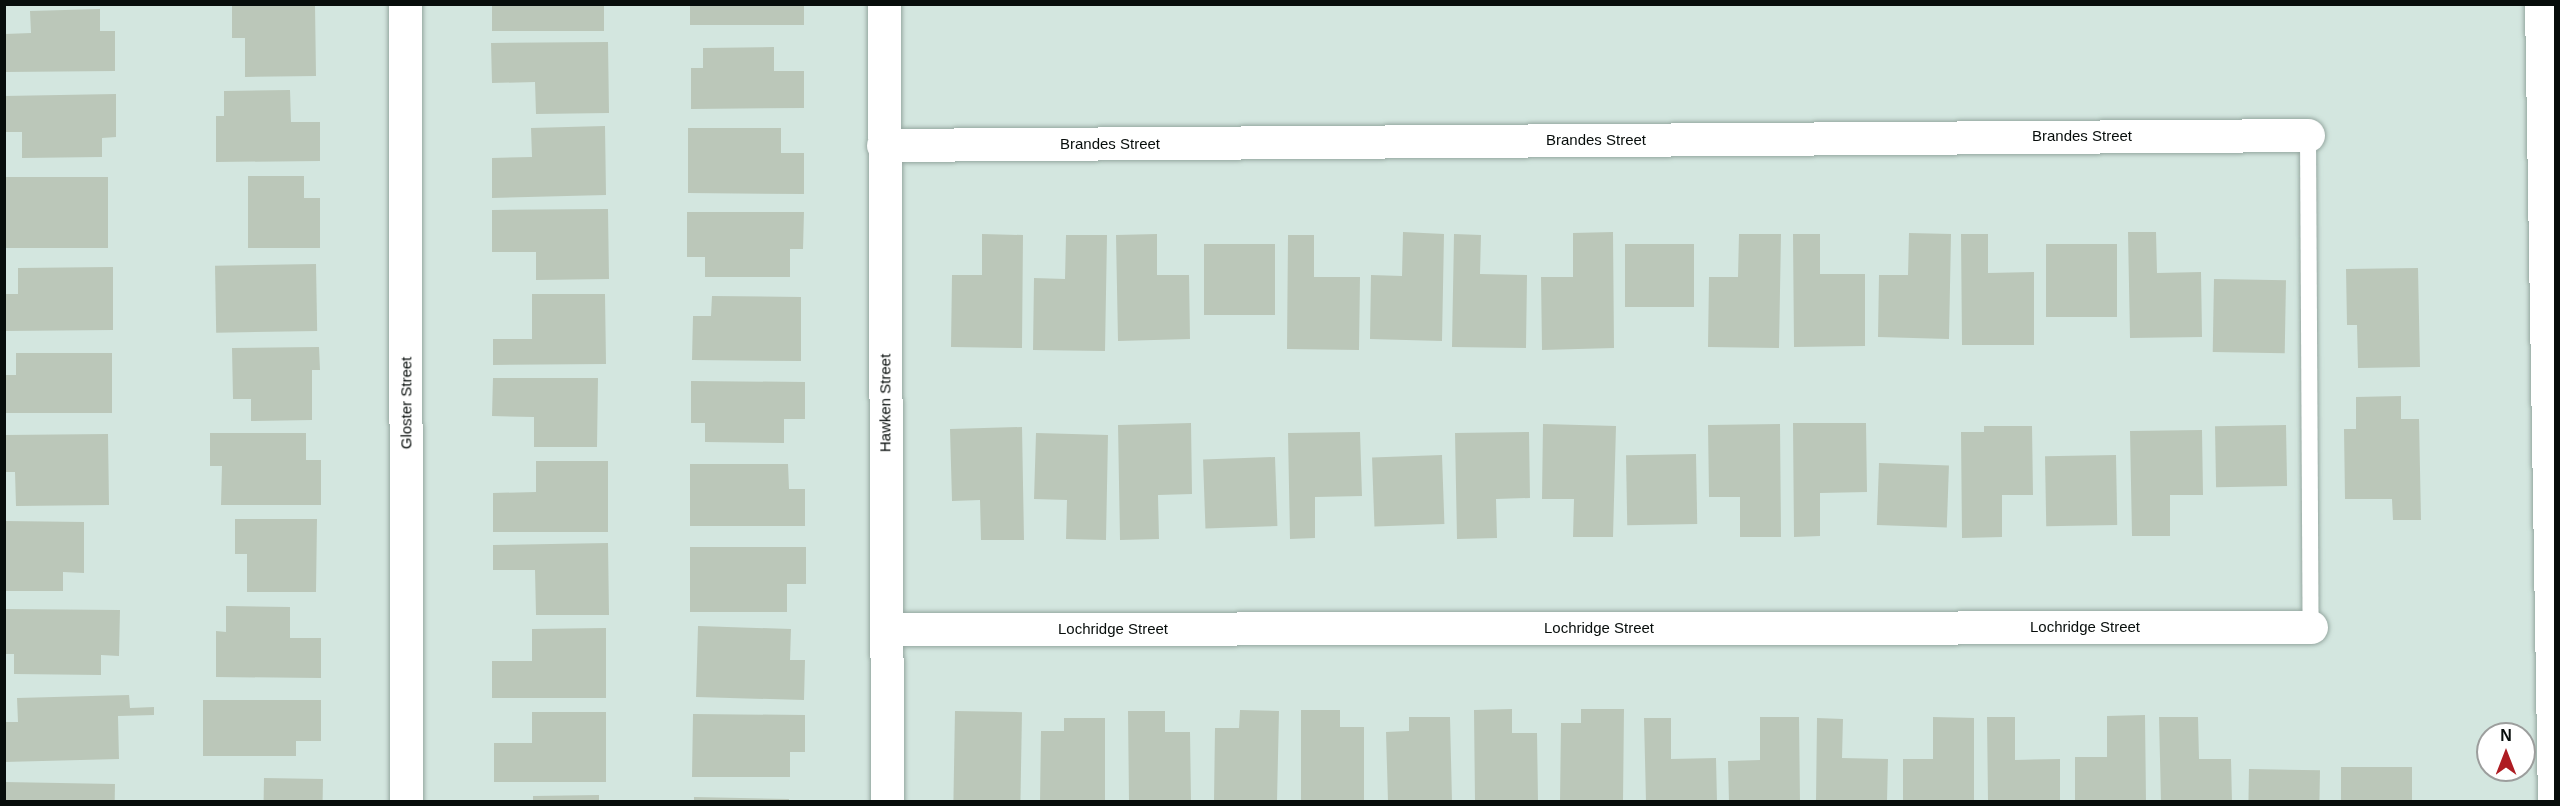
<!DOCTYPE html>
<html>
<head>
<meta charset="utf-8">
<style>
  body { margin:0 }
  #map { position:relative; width:2560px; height:806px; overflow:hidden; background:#d3e6df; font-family:Arial,sans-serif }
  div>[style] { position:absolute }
  .building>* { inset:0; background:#bbc7b9; transform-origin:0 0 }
  .roads { filter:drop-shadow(0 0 2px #95a7a0) drop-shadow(0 0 2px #95a7a0) }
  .lane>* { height:16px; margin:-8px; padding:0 8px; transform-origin:8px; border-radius:8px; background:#fff }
  .street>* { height:33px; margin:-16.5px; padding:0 16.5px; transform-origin:16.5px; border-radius:16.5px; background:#fff }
  .secondary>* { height:33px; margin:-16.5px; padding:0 16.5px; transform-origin:16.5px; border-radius:16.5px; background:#fff }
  span { translate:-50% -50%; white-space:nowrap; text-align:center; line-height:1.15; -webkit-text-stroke:6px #fff; paint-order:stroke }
  .street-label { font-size:15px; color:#070d0b }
  .frame { position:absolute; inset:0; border:6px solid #070d0b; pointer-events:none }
  .north { position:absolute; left:2476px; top:722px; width:60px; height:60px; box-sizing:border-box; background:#fff; border:2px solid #9c9e9d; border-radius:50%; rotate:0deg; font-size:16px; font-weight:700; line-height:24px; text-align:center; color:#070d0b }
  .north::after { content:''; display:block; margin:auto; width:21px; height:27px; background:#ae1c22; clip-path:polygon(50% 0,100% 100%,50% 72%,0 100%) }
</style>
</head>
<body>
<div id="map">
  <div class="building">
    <i style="left:604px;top:4px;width:27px;height:112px;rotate:90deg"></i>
    <i style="left:690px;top:4px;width:114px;height:21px"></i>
    <i style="clip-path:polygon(232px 5px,315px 5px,316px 76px,245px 77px,245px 38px,232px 38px)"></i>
    <i style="clip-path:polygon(100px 9px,100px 31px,115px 31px,115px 71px,5px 72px,5px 34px,31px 33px,30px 11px)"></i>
    <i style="clip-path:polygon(608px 42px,609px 113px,536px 114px,535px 82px,492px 83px,491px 43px)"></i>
    <i style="clip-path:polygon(774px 47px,774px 71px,804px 71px,804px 108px,691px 109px,691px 68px,703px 68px,703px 48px)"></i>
    <i style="clip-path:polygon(290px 90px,291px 122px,320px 122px,320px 161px,216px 162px,216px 116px,224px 116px,224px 91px)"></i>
    <i style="clip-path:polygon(116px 94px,116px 137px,102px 138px,102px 157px,22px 158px,22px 132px,4px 132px,4px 96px)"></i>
    <i style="clip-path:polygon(605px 126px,606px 195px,492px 198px,492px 158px,532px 157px,531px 128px)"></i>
    <i style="clip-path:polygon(688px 128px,781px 128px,781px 153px,804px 153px,804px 194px,688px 193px)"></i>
    <i style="clip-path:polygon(248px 176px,304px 176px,304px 198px,320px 198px,320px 248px,248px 248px)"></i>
    <i style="left:108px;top:177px;width:71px;height:104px;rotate:90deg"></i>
    <i style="clip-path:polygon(608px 209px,609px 279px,536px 280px,536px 252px,492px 252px,492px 210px)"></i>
    <i style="clip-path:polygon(687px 212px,804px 212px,803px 249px,790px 249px,790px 277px,705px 277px,705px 257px,687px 257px)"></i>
    <i style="clip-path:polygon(1403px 232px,1444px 234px,1442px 341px,1370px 339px,1371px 275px,1402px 276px)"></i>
    <i style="clip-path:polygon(1613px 232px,1614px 348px,1542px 350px,1541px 277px,1573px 277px,1573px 233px)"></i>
    <i style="clip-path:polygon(2128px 232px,2156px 232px,2157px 273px,2201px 272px,2202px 337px,2130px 338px)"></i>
    <i style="clip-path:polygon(1909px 233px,1951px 234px,1949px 339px,1878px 337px,1879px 275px,1908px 275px)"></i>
    <i style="clip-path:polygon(982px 234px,1023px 235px,1022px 348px,951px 347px,952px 275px,982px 275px)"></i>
    <i style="clip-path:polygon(1157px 234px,1157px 275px,1189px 275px,1190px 339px,1118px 341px,1116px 235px)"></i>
    <i style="clip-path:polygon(1454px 234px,1481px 235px,1480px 274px,1527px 275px,1526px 348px,1452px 347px)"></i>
    <i style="clip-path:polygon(1739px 234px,1781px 234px,1779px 348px,1708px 347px,1709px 277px,1738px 277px)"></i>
    <i style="clip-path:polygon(1793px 234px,1820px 234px,1820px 274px,1865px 274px,1865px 346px,1794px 347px)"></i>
    <i style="clip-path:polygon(1961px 234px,1988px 234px,1988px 273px,2034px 272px,2034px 345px,1962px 345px)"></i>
    <i style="clip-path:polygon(1066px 235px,1107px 235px,1105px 351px,1033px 350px,1034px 278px,1065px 279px)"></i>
    <i style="clip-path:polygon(1288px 235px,1314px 235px,1314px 277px,1360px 277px,1359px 350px,1287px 349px)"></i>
    <i style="left:1275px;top:244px;width:71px;height:71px;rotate:90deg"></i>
    <i style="left:1625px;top:244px;width:69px;height:63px"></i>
    <i style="left:2046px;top:244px;width:71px;height:73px"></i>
    <i style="left:316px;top:264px;width:67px;height:101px;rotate:89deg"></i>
    <i style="clip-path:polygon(113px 267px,113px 330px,4px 331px,4px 294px,18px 294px,18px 268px)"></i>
    <i style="clip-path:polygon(2418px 268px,2420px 367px,2358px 368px,2357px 325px,2347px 325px,2346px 269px)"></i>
    <i style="left:2214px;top:279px;width:72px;height:73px;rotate:1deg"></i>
    <i style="clip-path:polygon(532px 294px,605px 294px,606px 364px,493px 365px,493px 339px,532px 339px)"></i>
    <i style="clip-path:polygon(712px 296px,801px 297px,801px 361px,692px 360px,693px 316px,711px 316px)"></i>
    <i style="clip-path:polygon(319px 347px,320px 370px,312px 370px,312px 420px,251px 421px,251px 399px,233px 399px,232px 348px)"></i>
    <i style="clip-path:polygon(16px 353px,112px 353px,112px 413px,4px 413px,4px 375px,16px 375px)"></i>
    <i style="clip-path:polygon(493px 378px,598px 378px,597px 447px,534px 447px,534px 417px,492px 416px)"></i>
    <i style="clip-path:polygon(691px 381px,805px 382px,805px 419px,784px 419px,784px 443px,705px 442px,705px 423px,691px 423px)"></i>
    <i style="clip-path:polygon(2401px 396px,2401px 419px,2419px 419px,2421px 520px,2393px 520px,2392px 499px,2345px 499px,2344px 429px,2356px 429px,2356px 397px)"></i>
    <i style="clip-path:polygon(1191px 423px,1192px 494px,1158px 495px,1159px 539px,1120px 540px,1118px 425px)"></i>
    <i style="clip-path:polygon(1793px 423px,1866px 423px,1867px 492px,1820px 493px,1820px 536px,1794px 537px)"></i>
    <i style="clip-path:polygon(1543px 424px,1616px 426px,1613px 537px,1573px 537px,1574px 499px,1542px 499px)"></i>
    <i style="clip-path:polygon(1780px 424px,1781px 537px,1740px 537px,1740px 497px,1709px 497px,1708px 425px)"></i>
    <i style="left:2286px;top:425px;width:61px;height:71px;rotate:89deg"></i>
    <i style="clip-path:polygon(1984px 426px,2032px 426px,2033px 495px,2002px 495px,2002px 537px,1962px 538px,1961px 432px,1984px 432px)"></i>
    <i style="clip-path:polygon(1022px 427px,1024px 540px,981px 540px,980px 500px,952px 501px,950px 429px)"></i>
    <i style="clip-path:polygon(2202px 430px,2203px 495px,2170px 495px,2170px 536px,2132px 536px,2130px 431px)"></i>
    <i style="clip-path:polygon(1360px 432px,1362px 496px,1315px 497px,1315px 538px,1290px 539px,1288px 433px)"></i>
    <i style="clip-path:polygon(1529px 432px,1530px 498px,1496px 499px,1497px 538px,1457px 539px,1455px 433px)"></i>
    <i style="clip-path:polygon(210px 433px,306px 433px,306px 460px,321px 460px,321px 505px,221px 505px,222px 466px,210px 466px)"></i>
    <i style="clip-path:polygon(1036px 433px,1108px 435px,1106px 540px,1066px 539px,1067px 500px,1034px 499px)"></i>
    <i style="clip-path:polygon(108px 434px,109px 505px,16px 506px,15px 472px,4px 472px,4px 435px)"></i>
    <i style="left:1696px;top:454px;width:70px;height:70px;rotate:89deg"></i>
    <i style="left:1442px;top:455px;width:69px;height:70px;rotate:88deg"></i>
    <i style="left:2116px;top:455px;width:70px;height:71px;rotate:89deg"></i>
    <i style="left:1275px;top:457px;width:69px;height:72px;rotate:88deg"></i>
    <i style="clip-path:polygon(536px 461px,608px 461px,608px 532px,493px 532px,493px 493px,536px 492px)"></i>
    <i style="left:1879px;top:463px;width:70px;height:62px;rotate:2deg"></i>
    <i style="clip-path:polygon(690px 464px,788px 464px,789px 489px,805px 489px,805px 526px,690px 526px)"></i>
    <i style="clip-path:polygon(235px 519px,317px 519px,316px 592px,247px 592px,247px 554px,235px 554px)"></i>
    <i style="clip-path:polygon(5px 521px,84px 522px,84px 573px,63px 572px,63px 591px,4px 591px)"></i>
    <i style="clip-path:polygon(608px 543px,609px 615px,536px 615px,535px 570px,493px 570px,493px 545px)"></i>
    <i style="clip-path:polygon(690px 547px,806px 547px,806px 584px,787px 584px,787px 612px,690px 612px)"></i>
    <i style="clip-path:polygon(226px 606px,290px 607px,290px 638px,321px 638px,321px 678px,216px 677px,216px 631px,226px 632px)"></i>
    <i style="clip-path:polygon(4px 609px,120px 610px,119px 656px,101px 655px,101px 675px,14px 674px,14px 654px,4px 654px)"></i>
    <i style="clip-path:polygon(698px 626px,791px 629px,790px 660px,805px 660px,804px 700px,696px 697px)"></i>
    <i style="clip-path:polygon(606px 628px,606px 698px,492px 698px,492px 661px,532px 661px,532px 629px)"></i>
    <i style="clip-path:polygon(129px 695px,130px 708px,154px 707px,154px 715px,118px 716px,119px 759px,4px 762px,4px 722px,18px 722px,17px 698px)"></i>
    <i style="clip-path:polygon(203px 700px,321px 700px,321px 741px,296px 741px,296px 756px,203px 756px)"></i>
    <i style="clip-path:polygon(1512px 709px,1512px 733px,1537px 733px,1538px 802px,1475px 802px,1474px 710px)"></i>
    <i style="clip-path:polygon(1581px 709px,1624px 709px,1623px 802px,1560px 802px,1561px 723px,1581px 723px)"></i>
    <i style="clip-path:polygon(1240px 710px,1279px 711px,1277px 802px,1214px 802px,1215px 728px,1239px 728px)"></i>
    <i style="clip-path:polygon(1301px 710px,1340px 710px,1340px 727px,1364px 727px,1364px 802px,1301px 802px)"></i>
    <i style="left:955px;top:711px;width:67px;height:91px;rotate:1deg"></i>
    <i style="clip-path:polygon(1128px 711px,1165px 711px,1165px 732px,1190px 732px,1191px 802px,1129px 802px)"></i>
    <i style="clip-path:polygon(532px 712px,606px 712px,606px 782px,494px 782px,494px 743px,532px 743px)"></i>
    <i style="clip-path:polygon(693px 714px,805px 715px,805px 752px,790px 752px,790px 777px,692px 777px)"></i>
    <i style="clip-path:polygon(2145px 715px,2146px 802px,2075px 802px,2075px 757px,2107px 757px,2107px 716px)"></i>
    <i style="clip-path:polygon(1409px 717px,1450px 717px,1452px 802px,1388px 802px,1386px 732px,1409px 731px)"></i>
    <i style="clip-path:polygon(1760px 717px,1799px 717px,1800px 802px,1729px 802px,1728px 761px,1760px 760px)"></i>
    <i style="clip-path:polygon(1933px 717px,1974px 718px,1974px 802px,1903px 802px,1903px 759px,1933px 759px)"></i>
    <i style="clip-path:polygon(1987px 717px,2015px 717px,2015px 760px,2060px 759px,2060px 802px,1988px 802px)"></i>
    <i style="clip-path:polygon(2159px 717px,2198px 717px,2199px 759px,2231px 759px,2232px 802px,2161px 802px)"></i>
    <i style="clip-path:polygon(1064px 718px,1105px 718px,1105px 802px,1040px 802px,1041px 731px,1064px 731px)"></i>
    <i style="clip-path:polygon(1644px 718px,1671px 718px,1671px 759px,1716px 758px,1717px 802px,1646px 802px)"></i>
    <i style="clip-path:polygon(1817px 718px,1843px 719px,1842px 758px,1888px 759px,1887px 802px,1816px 802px)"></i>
    <i style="left:2412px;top:767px;width:35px;height:71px;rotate:90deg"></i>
    <i style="left:2249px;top:769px;width:71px;height:33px;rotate:1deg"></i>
    <i style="left:264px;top:778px;width:59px;height:24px;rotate:1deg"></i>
    <i style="left:4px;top:782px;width:111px;height:20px;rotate:1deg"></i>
    <i style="clip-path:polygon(599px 795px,599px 802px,533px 802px,533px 796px)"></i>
    <i style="clip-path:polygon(694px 797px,789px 799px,789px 802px,694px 802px)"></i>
  </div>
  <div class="roads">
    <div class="lane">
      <i style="left:2308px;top:135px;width:492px;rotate:89.7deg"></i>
    </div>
    <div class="street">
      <i style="left:405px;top:4px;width:798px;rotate:89.93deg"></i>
      <i style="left:883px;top:145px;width:1425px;rotate:-0.4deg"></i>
      <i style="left:886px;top:629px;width:1425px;rotate:-0.08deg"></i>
    </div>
    <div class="secondary">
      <i style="left:884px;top:4px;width:798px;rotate:89.78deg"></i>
      <i style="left:2541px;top:4px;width:798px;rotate:89.07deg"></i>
    </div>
  </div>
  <div class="street-label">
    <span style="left:2082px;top:136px">Brandes Street</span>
    <span style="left:1596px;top:140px">Brandes Street</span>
    <span style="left:1110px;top:144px">Brandes Street</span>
    <span style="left:406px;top:403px;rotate:-90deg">Gloster Street</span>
    <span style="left:885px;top:403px;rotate:-90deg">Hawken Street</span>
    <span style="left:2085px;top:627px">Lochridge Street</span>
    <span style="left:1599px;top:628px">Lochridge Street</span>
    <span style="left:1113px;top:629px">Lochridge Street</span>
  </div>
  <div class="frame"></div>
  <div class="north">N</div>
</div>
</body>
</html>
